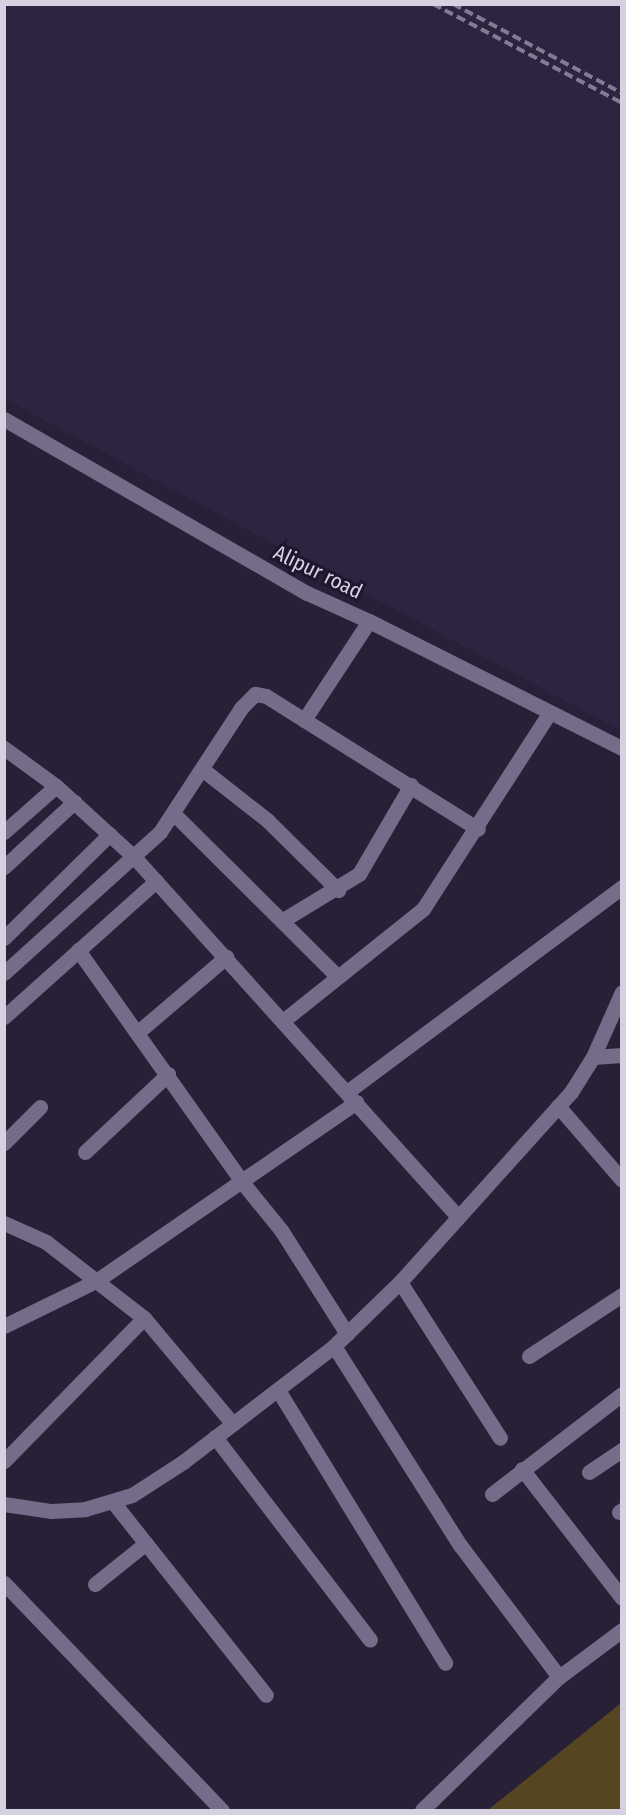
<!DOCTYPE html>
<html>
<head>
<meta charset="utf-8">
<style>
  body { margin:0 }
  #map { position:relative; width:626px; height:1815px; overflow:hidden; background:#272037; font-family:"Fira Sans Condensed",sans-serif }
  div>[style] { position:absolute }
  .built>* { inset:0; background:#2d2442 }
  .green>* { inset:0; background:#564521 }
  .minor>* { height:15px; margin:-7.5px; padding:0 7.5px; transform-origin:7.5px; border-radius:7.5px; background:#746c88 }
  .rail>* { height:4px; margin-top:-2px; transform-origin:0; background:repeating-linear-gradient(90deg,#817c8f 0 9px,transparent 0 13.5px) }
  span { translate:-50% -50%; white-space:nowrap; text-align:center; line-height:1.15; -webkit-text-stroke:6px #1e162d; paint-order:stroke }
  .street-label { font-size:21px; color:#d5d1e1 }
  .frame { position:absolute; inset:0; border:6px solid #d5d1e1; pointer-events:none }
</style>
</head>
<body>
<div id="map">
  <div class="built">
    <i style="clip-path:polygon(4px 5px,621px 5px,621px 731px,5px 399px)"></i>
  </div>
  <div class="green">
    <i style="clip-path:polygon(621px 1703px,621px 1810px,488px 1810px)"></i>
  </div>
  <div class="minor">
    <i style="left:4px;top:419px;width:349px;rotate:29.9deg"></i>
    <i style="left:307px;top:593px;width:68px;rotate:24.3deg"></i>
    <i style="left:369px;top:621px;width:283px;rotate:26.7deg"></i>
    <i style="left:304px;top:720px;width:118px;rotate:-56.7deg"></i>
    <i style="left:4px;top:748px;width:64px;rotate:36.2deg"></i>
    <i style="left:56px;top:786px;width:107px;rotate:42.3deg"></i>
    <i style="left:135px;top:858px;width:483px;rotate:48deg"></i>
    <i style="left:202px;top:769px;width:83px;rotate:38.1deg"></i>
    <i style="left:267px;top:820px;width:100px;rotate:44.6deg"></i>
    <i style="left:174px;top:814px;width:230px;rotate:44.8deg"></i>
    <i style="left:4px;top:832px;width:69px;rotate:-41.5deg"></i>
    <i style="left:4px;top:867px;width:96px;rotate:-42.9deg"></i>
    <i style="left:283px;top:920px;width:89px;rotate:-31.2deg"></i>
    <i style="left:359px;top:874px;width:103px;rotate:-59.7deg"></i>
    <i style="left:4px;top:938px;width:148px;rotate:-44.5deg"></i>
    <i style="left:78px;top:950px;width:284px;rotate:54.7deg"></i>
    <i style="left:242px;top:1182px;width:62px;rotate:50.9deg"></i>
    <i style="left:281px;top:1230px;width:123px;rotate:57.6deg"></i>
    <i style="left:4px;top:973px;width:210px;rotate:-42.1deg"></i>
    <i style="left:160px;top:832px;width:148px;rotate:-56.8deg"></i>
    <i style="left:241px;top:708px;width:20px;rotate:-45deg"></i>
    <i style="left:255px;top:694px;width:11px;rotate:10deg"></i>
    <i style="left:266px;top:696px;width:250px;rotate:32.1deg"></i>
    <i style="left:4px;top:1017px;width:204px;rotate:-41.8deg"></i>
    <i style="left:284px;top:1020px;width:178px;rotate:-38.6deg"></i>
    <i style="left:423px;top:909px;width:234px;rotate:-57.2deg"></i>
    <i style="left:138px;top:1032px;width:116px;rotate:-40.4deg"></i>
    <i style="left:593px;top:1057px;width:29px;rotate:-4deg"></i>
    <i style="left:347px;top:1092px;width:343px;rotate:-36.7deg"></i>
    <i style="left:558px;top:1106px;width:98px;rotate:49.1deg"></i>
    <i style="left:4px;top:1143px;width:51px;rotate:-45deg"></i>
    <i style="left:85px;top:1152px;width:114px;rotate:-43.2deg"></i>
    <i style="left:4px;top:1223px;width:46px;rotate:24.3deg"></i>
    <i style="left:46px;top:1242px;width:124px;rotate:37.8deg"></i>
    <i style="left:144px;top:1318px;width:138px;rotate:50deg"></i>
    <i style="left:400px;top:1282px;width:185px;rotate:57.3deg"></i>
    <i style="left:4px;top:1326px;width:102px;rotate:-26.1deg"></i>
    <i style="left:96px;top:1281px;width:316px;rotate:-34.5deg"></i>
    <i style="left:334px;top:1346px;width:236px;rotate:57.7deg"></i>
    <i style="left:460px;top:1545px;width:165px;rotate:53.1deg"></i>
    <i style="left:529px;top:1356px;width:111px;rotate:-33.3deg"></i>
    <i style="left:278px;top:1390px;width:320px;rotate:58.5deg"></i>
    <i style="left:215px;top:1437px;width:255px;rotate:52.6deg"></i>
    <i style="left:4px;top:1461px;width:200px;rotate:-45.6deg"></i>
    <i style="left:522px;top:1469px;width:163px;rotate:52.2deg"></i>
    <i style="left:589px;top:1472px;width:40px;rotate:-34deg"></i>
    <i style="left:492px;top:1494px;width:164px;rotate:-37.6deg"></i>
    <i style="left:113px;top:1502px;width:246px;rotate:51.6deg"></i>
    <i style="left:4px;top:1504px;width:48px;rotate:8.5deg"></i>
    <i style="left:51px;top:1511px;width:34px;rotate:-3deg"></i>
    <i style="left:85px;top:1509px;width:49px;rotate:-16.6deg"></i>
    <i style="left:132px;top:1495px;width:61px;rotate:-32.9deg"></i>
    <i style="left:183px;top:1462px;width:190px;rotate:-37.5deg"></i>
    <i style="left:334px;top:1346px;width:92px;rotate:-44.1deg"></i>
    <i style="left:400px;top:1282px;width:256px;rotate:-48deg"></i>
    <i style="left:571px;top:1092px;width:41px;rotate:-57.8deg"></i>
    <i style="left:593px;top:1057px;width:71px;rotate:-66deg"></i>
    <i style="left:619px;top:1512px;width:4px;rotate:-34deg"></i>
    <i style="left:4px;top:1583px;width:315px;rotate:46.2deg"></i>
    <i style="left:95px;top:1584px;width:65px;rotate:-38.8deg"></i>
    <i style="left:422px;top:1810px;width:191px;rotate:-44.2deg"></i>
    <i style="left:559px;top:1677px;width:79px;rotate:-36.7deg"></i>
  </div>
  <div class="rail">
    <i style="left:433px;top:4px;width:213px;rotate:27.6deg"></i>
    <i style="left:453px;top:4px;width:191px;rotate:27.8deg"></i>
  </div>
  <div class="street-label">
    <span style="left:318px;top:572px;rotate:26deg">Alipur road</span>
  </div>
  <div class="frame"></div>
</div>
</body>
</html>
